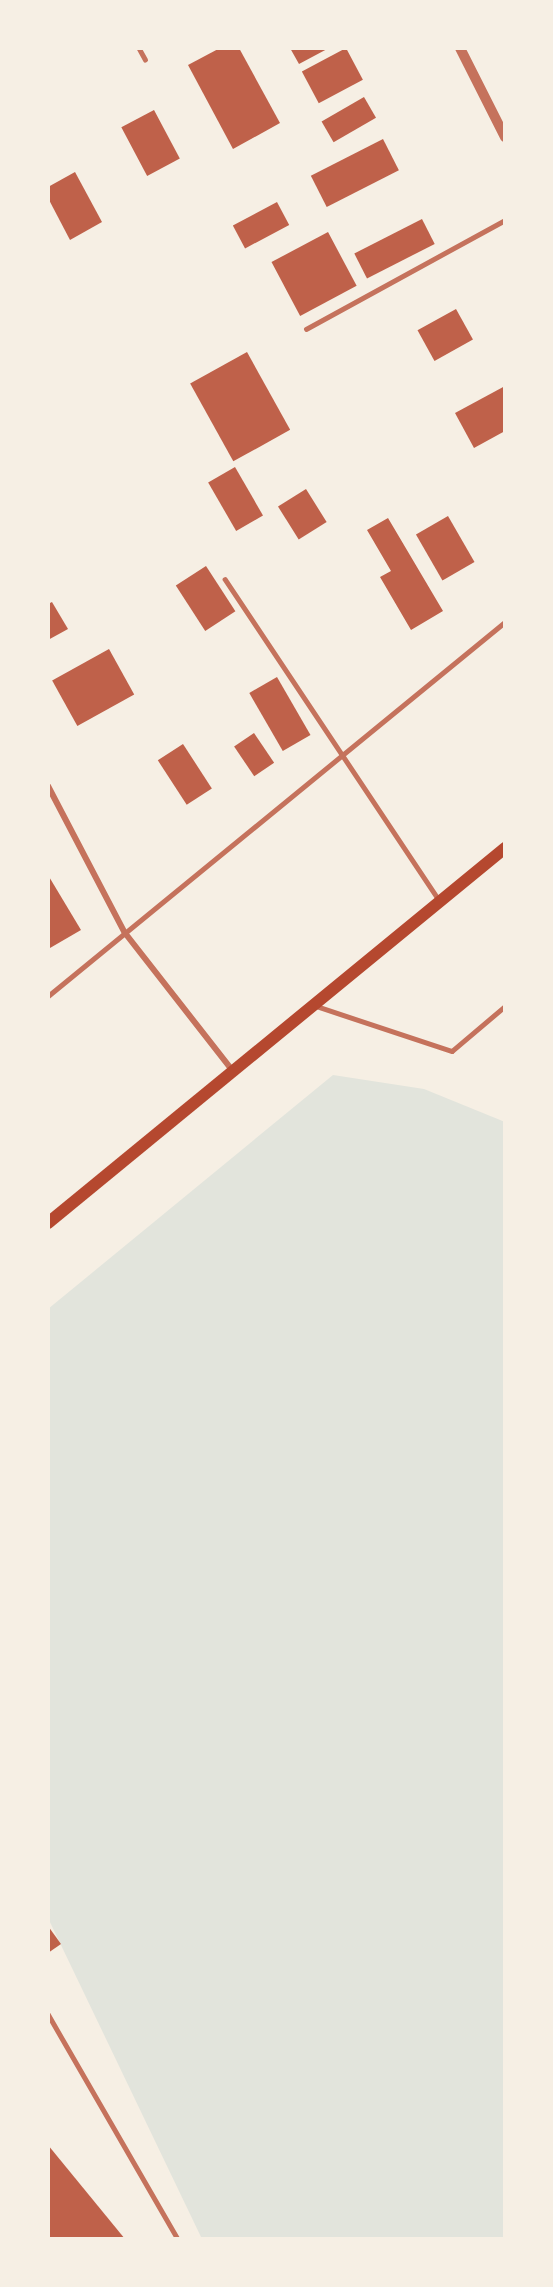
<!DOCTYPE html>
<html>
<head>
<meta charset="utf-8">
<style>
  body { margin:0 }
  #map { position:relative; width:553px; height:2287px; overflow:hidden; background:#f6efe4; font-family:Overpass,sans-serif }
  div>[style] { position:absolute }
  .green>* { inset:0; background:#e2e4dc }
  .building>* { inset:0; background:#bf614a; transform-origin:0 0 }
  .service>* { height:4.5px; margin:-2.25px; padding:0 2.25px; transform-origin:2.25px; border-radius:2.25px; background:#c5725c }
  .minor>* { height:6px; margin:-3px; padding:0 3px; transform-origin:3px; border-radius:3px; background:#c5725c }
  .tertiary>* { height:10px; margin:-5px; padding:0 5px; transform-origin:5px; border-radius:5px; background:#c5725c }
  .secondary>* { height:12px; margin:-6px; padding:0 6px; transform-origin:6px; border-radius:6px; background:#b5482f }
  span { translate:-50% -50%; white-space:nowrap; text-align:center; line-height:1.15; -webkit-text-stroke:6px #f6efe4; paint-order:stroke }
  .frame { position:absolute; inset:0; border:50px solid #f6efe4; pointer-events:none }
</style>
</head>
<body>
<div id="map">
  <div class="green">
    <i style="clip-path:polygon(333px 1075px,424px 1089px,505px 1122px,505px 2239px,202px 2239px,48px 1918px,48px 1309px)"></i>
  </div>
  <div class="building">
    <i style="clip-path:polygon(220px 48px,239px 48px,280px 123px,233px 149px,188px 65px)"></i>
    <i style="clip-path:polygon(290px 48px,329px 48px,299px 64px)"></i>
    <i style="left:346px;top:48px;width:36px;height:50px;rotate:62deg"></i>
    <i style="left:364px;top:97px;width:24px;height:49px;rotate:60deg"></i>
    <i style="left:154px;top:110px;width:55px;height:37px;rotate:62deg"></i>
    <i style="left:383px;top:139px;width:35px;height:81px;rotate:63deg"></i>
    <i style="clip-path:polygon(75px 172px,102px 222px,70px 240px,48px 198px,48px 187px)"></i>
    <i style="left:277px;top:202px;width:26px;height:50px;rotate:62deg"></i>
    <i style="left:422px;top:219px;width:28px;height:76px;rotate:63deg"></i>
    <i style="left:328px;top:232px;width:61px;height:64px;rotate:62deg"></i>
    <i style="left:456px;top:309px;width:35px;height:44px;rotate:61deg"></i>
    <i style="left:247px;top:352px;width:89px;height:65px;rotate:61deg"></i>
    <i style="clip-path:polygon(505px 386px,505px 431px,474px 448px,455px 413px)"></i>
    <i style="left:235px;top:467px;width:56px;height:31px;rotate:60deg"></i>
    <i style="left:306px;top:489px;width:39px;height:33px;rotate:58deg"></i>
    <i style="left:448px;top:516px;width:53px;height:37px;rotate:60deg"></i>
    <i style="clip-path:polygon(388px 518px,443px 611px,411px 630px,380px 577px,391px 571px,367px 530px)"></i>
    <i style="left:206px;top:566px;width:54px;height:36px;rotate:57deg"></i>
    <i style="clip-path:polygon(52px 602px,68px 629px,48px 640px,48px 604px)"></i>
    <i style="left:109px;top:649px;width:52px;height:65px;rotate:61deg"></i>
    <i style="left:277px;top:677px;width:67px;height:32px;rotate:60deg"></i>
    <i style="left:254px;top:733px;width:36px;height:24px;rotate:56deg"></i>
    <i style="left:183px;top:744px;width:53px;height:30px;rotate:57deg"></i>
    <i style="clip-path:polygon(48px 875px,81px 930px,50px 948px,48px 945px)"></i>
    <i style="clip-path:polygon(48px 1926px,61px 1944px,48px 1953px)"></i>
    <i style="clip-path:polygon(48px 2145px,125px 2239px,48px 2239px)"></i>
  </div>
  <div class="service">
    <i style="left:139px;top:48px;width:13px;rotate:61deg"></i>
    <i style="left:306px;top:329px;width:227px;rotate:-28.7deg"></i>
    <i style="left:225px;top:579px;width:387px;rotate:56.3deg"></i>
    <i style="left:48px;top:996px;width:591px;rotate:-39.3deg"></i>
    <i style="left:316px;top:1006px;width:143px;rotate:18.3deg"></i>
    <i style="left:452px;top:1051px;width:70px;rotate:-40.3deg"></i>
    <i style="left:48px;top:2014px;width:260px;rotate:60deg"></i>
  </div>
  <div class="minor">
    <i style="left:48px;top:786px;width:166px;rotate:62.4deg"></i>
    <i style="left:125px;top:933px;width:175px;rotate:52deg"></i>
  </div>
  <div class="tertiary">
    <i style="left:460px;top:48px;width:100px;rotate:63.2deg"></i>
  </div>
  <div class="secondary">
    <i style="left:48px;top:1223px;width:591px;rotate:-39.37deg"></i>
  </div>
  <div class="frame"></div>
</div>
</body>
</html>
